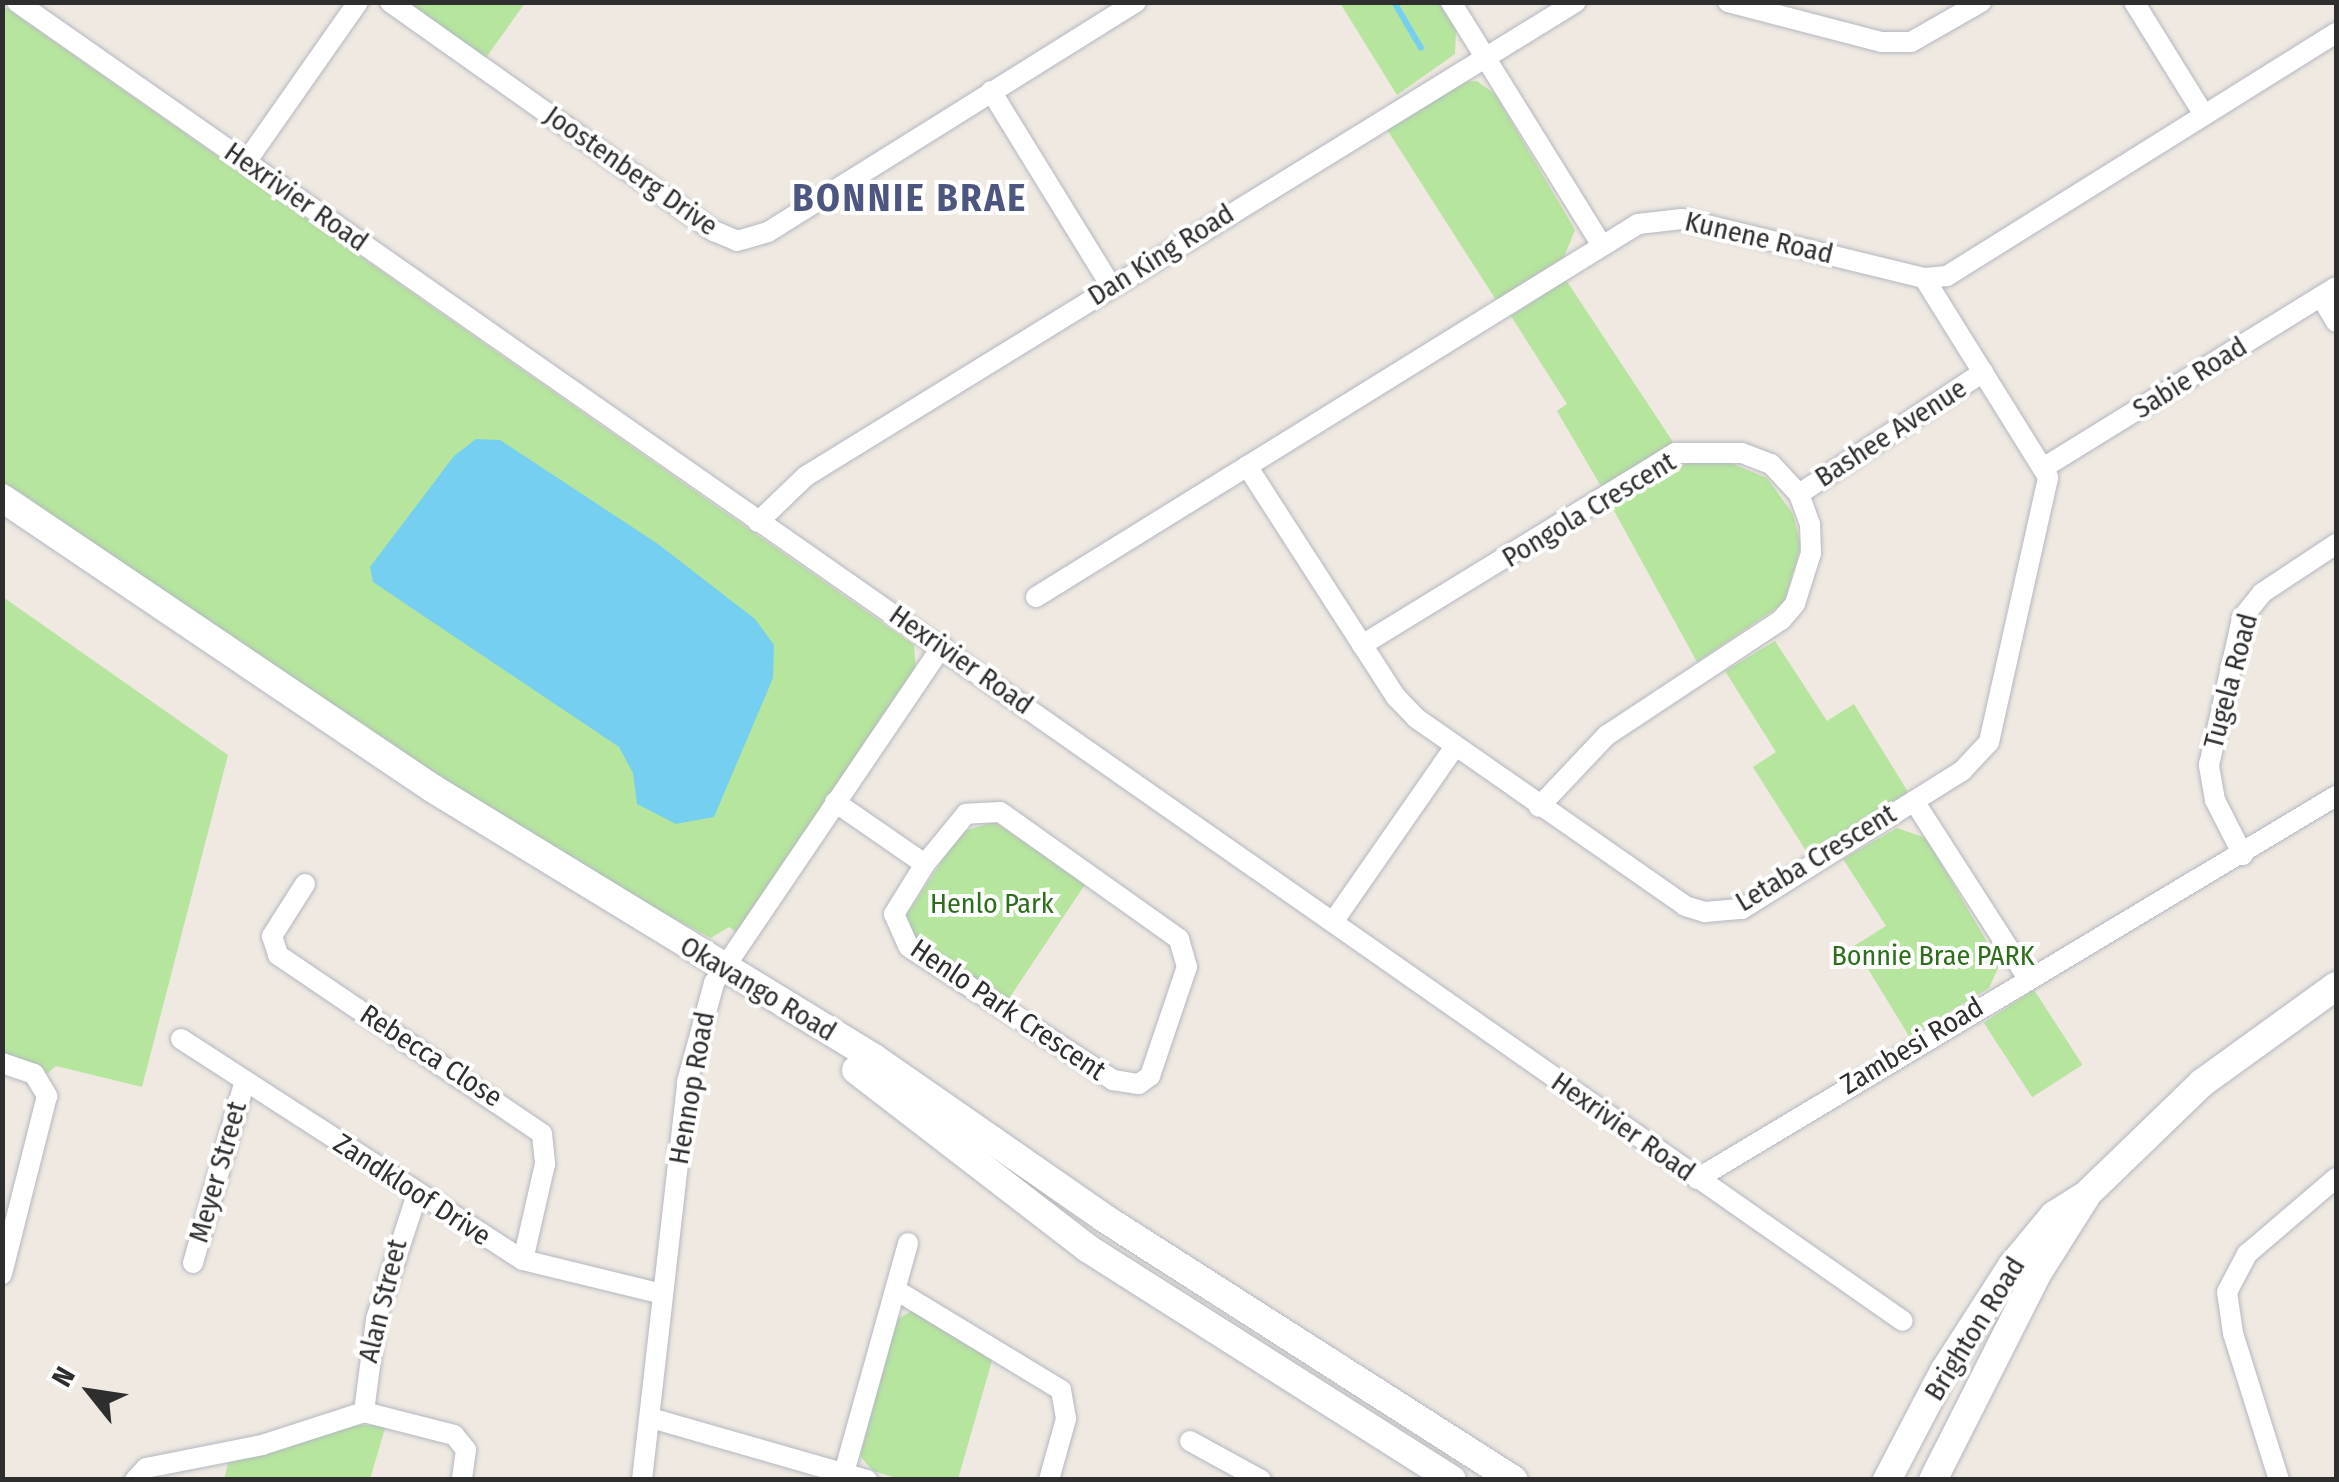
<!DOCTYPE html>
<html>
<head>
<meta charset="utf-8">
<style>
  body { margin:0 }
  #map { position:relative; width:2339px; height:1482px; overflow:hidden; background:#efe9e1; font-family:"Fira Sans Condensed",sans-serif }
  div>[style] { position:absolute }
  .green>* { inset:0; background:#b6e59e; transform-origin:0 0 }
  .water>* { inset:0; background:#75cff0 }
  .stream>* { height:6px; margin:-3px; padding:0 3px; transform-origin:3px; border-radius:3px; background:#75cff0 }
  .roads { filter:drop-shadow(0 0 2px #b4b7c1) drop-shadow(0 0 2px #b4b7c1) }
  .street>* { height:20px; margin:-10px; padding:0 10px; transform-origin:10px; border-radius:10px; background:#fff }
  .secondary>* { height:28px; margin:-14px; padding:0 14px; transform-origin:14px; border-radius:14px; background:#fff }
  span { translate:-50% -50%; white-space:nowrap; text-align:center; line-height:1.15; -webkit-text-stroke:8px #fff; paint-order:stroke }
  .street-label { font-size:28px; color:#2e2e2e }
  .park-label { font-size:28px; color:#2c6e1b }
  .district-label { font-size:38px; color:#4d5680; font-weight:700; letter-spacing:2.5px }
  .frame { position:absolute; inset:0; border:5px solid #2e2e2e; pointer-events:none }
  .north { position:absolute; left:40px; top:1342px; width:100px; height:100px; -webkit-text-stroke:8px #fff; paint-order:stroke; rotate:300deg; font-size:28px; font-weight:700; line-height:40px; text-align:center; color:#2e2e2e }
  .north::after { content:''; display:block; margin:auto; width:35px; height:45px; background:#2e2e2e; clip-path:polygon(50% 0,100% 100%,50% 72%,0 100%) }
</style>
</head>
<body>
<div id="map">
  <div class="green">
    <i style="clip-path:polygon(405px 3px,525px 3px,485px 59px)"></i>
    <i style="clip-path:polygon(1340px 3px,1439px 3px,1456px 30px,1455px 54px,1397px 95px)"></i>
    <i style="clip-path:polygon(2px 5px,914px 645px,916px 673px,736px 932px,729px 927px,711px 938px,675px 919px,670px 925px,428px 777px,3px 484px)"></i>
    <i style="clip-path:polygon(1462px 82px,1477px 81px,1495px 94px,1575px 230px,1564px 257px,1496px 300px,1386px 128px)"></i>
    <i style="clip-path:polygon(1566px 280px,1673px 442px,1602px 488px,1557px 411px,1567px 404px,1511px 316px)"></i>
    <i style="clip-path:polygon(1692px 461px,1726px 461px,1767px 478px,1793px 514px,1801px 545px,1784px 603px,1697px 662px,1612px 507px,1653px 478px)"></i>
    <i style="clip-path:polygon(3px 597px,228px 755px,142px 1087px,56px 1066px,47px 1074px,3px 1054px)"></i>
    <i style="clip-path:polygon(1775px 641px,1827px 721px,1854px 704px,1908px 792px,1808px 854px,1753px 767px,1776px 752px,1725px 671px)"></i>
    <i style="clip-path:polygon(994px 822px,1086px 883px,1006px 1003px,915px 943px,904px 919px,961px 832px)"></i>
    <i style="clip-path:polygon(1897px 828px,1926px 838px,2000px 964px,1989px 988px,1909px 1036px,1854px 946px,1886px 926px,1843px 859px)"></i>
    <i style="left:2034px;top:990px;width:89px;height:60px;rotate:57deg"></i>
    <i style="clip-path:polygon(914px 1310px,993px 1357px,958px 1479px,900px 1479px,873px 1471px,860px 1456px,897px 1319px)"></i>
    <i style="clip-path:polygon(354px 1425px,386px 1425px,370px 1479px,224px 1480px,228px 1463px)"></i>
  </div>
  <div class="water">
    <i style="clip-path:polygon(476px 439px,500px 440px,658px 544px,755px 619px,774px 645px,773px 678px,714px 817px,676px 824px,637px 804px,633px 773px,619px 747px,373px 582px,370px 567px,454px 456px)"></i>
  </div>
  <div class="stream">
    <i style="left:1394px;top:2px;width:53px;rotate:59.6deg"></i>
  </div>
  <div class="roads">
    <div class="street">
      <i style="left:17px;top:2px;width:2301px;rotate:34.97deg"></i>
      <i style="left:390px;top:2px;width:397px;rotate:35.3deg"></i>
      <i style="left:714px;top:231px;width:25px;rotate:23deg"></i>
      <i style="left:737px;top:241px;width:32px;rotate:-16deg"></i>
      <i style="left:768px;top:232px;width:434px;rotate:-32deg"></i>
      <i style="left:1451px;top:2px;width:287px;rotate:58.2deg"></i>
      <i style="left:1728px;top:2px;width:159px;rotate:14.6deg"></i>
      <i style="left:1882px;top:42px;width:29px"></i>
      <i style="left:1911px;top:42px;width:81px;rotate:-29.7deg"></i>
      <i style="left:2134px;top:2px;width:133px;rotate:58.2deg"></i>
      <i style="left:991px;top:91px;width:229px;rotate:58.4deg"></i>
      <i style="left:246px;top:162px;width:195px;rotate:-55deg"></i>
      <i style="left:2321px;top:297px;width:29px;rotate:59deg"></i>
      <i style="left:1247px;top:466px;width:275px;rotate:57.2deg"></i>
      <i style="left:1396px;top:697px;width:29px;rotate:46deg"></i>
      <i style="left:1416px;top:718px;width:328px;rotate:34.9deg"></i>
      <i style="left:1685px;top:906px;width:21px;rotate:17deg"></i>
      <i style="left:1705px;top:912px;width:37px;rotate:-5deg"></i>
      <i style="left:1742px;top:909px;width:260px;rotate:-32.1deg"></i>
      <i style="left:1962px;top:771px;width:40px;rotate:-47deg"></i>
      <i style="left:1989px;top:742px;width:271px;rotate:-77.4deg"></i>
      <i style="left:2048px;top:477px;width:234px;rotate:-121.9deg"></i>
      <i style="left:2043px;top:468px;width:344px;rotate:-31.7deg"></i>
      <i style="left:1799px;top:494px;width:221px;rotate:-33.5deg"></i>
      <i style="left:758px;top:522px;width:66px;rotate:-43.8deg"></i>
      <i style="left:806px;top:476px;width:904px;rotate:-31.62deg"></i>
      <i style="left:1036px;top:597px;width:708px;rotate:-31.78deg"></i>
      <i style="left:1638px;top:224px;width:44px;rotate:-6.5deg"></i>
      <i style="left:1682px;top:219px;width:249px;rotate:13.7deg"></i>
      <i style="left:1924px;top:278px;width:23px;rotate:-5deg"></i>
      <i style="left:1947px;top:276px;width:459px;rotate:-32deg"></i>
      <i style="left:1362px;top:645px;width:367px;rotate:-31.5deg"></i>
      <i style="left:1675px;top:453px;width:67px"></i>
      <i style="left:1742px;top:453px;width:31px;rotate:21deg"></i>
      <i style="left:1771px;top:464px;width:41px;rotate:47deg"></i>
      <i style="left:1799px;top:494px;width:32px;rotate:70deg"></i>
      <i style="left:1810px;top:524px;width:29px;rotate:88deg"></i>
      <i style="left:1811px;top:553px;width:53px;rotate:107.4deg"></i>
      <i style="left:1795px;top:604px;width:21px;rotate:131deg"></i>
      <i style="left:1781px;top:620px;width:209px;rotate:146.5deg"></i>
      <i style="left:1607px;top:735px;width:99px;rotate:133.4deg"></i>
      <i style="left:1914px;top:801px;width:209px;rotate:57.3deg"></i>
      <i style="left:835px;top:802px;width:109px;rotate:34.6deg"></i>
      <i style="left:925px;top:864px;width:59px;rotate:121.8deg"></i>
      <i style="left:894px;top:914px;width:36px;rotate:66deg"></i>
      <i style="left:909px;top:947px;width:244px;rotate:33.1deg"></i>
      <i style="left:1113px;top:1080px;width:26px;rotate:9deg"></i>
      <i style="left:1139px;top:1084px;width:14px;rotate:-36deg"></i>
      <i style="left:1150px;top:1076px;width:115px;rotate:-71.3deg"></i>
      <i style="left:1187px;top:967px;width:29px;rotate:-106deg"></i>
      <i style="left:1179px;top:939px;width:219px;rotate:-144.6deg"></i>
      <i style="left:1000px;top:812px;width:34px;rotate:177deg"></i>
      <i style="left:966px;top:814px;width:65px;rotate:129.4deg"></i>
      <i style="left:2243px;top:855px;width:62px;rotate:-117deg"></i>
      <i style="left:2215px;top:800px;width:36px;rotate:-100deg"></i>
      <i style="left:2209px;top:765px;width:151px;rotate:-77.3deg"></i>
      <i style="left:2242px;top:618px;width:32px;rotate:-51deg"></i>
      <i style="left:2262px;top:593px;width:89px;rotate:-33.5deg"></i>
      <i style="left:305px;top:884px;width:62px;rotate:122.4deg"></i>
      <i style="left:272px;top:936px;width:20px;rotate:72deg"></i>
      <i style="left:278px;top:955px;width:319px;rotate:34.1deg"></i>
      <i style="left:542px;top:1134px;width:30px;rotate:84deg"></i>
      <i style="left:545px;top:1164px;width:98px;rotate:102.9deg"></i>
      <i style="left:1333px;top:922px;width:212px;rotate:-55.2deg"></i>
      <i style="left:181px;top:1039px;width:407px;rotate:32.9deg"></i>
      <i style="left:523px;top:1260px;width:143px;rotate:13.7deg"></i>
      <i style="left:2px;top:1063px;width:34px;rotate:19deg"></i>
      <i style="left:34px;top:1074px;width:26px;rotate:59deg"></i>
      <i style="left:47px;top:1096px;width:184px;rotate:104.2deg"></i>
      <i style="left:1697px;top:1179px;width:745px;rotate:-30.94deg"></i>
      <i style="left:193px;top:1263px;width:189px;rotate:-74.1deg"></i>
      <i style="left:896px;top:1290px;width:193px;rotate:31.2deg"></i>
      <i style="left:1061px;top:1390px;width:29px;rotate:80deg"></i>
      <i style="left:1066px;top:1419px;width:63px;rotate:105.6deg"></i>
      <i style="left:364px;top:1412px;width:94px;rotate:-82.6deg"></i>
      <i style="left:376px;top:1319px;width:132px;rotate:-71.8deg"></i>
      <i style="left:651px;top:1418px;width:225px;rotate:16deg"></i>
      <i style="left:1190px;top:1441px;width:81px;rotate:28.8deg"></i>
      <i style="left:135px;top:1480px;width:16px;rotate:-47deg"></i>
      <i style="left:146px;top:1468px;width:118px;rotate:-11.2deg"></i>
      <i style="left:262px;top:1445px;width:107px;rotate:-17.9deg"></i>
      <i style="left:364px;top:1412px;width:93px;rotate:14.3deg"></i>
      <i style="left:454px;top:1435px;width:19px;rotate:51deg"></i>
      <i style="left:466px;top:1450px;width:30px;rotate:98deg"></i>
      <i style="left:642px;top:1480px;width:401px;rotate:-83.5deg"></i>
      <i style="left:687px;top:1082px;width:103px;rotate:-74.7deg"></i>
      <i style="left:714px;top:983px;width:407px;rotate:-55.9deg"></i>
      <i style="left:842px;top:1480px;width:246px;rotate:-74.4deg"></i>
      <i style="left:2279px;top:1480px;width:154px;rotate:-107.4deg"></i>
      <i style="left:2233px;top:1333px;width:41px;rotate:-98.3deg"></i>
      <i style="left:2227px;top:1292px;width:43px;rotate:-62.2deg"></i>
      <i style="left:2247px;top:1254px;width:117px;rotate:-40.5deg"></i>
    </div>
    <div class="secondary">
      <i style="left:2px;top:498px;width:519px;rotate:34deg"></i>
      <i style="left:432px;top:788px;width:518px;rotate:31.42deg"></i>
      <i style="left:874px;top:1058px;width:280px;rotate:34.8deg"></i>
      <i style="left:1104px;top:1218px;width:486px;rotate:32.6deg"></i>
      <i style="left:856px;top:1070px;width:292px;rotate:37.6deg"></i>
      <i style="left:1087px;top:1248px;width:432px;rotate:32.4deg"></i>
      <i style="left:1887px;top:1480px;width:123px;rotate:-62.4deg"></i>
      <i style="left:1944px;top:1371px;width:124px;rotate:-57.2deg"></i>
      <i style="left:2011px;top:1267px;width:67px;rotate:-50.4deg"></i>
      <i style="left:2054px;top:1215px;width:36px;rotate:-32deg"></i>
      <i style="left:2085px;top:1196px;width:163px;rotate:-44deg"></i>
      <i style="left:2202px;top:1083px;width:165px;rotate:-35.9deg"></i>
      <i style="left:1933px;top:1480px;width:231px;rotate:-63.2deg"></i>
      <i style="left:2037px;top:1274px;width:90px;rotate:-57.7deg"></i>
    </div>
  </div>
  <div class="street-label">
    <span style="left:631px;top:171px;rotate:35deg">Joostenberg Drive</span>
    <span style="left:296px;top:197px;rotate:35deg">Hexrivier Road</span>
    <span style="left:1759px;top:238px;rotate:13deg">Kunene Road</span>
    <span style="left:1161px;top:255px;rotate:-32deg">Dan King Road</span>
    <span style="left:2190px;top:378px;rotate:-32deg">Sabie Road</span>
    <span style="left:1891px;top:433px;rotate:-33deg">Bashee Avenue</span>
    <span style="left:1589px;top:510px;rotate:-31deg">Pongola Crescent</span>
    <span style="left:961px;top:660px;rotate:35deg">Hexrivier Road</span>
    <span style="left:2231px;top:681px;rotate:-75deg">Tugela Road</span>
    <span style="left:1816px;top:858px;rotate:-31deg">Letaba Crescent</span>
    <span style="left:758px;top:989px;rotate:31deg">Okavango Road</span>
    <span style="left:1008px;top:1010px;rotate:34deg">Henlo Park Crescent</span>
    <span style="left:1912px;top:1046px;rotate:-31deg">Zambesi Road</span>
    <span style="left:431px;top:1056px;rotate:33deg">Rebecca Close</span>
    <span style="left:692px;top:1088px;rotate:-80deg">Hennop Road</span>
    <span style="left:1623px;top:1127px;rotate:35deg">Hexrivier Road</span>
    <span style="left:218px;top:1172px;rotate:-74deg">Meyer Street</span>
    <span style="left:412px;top:1190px;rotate:33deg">Zandkloof Drive</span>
    <span style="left:383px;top:1301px;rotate:-76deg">Alan Street</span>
    <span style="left:1975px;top:1329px;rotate:-58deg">Brighton Road</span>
  </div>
  <div class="park-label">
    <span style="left:992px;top:904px">Henlo Park</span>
    <span style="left:1933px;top:956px">Bonnie Brae PARK</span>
  </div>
  <div class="district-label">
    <span style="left:910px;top:199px">BONNIE BRAE</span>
  </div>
  <div class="frame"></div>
  <div class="north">N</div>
</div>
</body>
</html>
